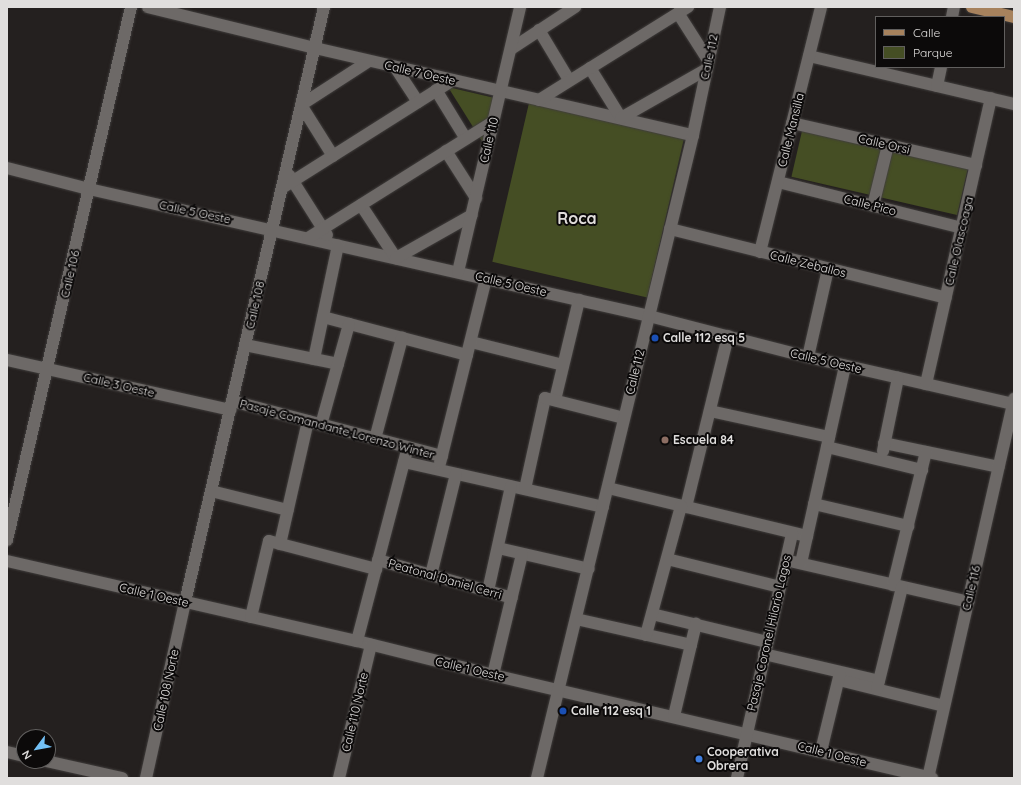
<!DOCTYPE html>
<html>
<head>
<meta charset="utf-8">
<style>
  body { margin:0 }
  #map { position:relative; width:1021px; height:785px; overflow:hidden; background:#24201f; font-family:Quicksand,sans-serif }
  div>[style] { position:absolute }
  .green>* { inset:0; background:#454e24; transform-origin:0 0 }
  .roads { filter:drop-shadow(0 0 1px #403d3c) drop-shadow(0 0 1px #403d3c) }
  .minor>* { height:12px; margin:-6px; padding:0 6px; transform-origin:6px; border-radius:6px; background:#6d6967 }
  .major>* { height:12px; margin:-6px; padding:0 6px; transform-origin:6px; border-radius:6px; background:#a7825d }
  .dots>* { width:11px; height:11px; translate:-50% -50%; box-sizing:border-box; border:2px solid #0c0a0a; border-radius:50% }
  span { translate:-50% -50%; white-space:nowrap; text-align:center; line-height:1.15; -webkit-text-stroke:4px #0c0a0a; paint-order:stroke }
  .street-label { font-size:12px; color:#e0dedd }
  .poi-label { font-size:12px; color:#e0dedd; font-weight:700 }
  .left { translate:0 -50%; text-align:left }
  .district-label { font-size:16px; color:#e1dddb; font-weight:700 }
  .frame { position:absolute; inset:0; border:8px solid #e0dedd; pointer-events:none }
  .legend { position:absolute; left:875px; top:16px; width:130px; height:52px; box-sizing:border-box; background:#0c0a0a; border:1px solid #615f5e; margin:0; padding:5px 7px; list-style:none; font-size:12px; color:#e0dedd }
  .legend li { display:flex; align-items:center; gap:8px; height:20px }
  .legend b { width:20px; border:1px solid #615f5e }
  .north { position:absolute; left:16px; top:729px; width:40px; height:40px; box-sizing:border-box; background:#0c0a0a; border:1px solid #615f5e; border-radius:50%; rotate:238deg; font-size:11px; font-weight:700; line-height:16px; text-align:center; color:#e0dedd }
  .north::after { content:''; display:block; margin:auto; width:14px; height:18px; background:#73c1f6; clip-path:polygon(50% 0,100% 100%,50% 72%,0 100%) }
</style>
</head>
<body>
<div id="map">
  <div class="green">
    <i style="clip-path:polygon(448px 87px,499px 99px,485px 146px)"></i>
    <i style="left:529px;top:103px;width:159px;height:163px;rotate:13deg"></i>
    <i style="left:802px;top:131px;width:170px;height:47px;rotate:13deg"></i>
  </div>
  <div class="roads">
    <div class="minor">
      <i style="left:148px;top:7px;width:172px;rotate:13.8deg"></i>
      <i style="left:315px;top:48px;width:388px;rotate:13deg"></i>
      <i style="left:678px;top:13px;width:56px;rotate:57.4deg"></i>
      <i style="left:952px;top:17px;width:10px;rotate:-79deg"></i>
      <i style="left:539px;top:30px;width:58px;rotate:59deg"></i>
      <i style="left:511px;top:49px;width:77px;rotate:-33.3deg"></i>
      <i style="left:809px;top:56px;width:211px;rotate:13.2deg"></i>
      <i style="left:395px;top:67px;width:42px;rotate:56.7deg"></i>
      <i style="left:590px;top:68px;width:59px;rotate:58.2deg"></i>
      <i style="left:621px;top:118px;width:99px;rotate:-29.7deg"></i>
      <i style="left:937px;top:86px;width:19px;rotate:-78deg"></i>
      <i style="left:436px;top:90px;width:57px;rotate:58.5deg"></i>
      <i style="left:539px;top:100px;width:176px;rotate:-32deg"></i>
      <i style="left:792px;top:123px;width:189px;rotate:12.9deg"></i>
      <i style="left:446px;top:151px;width:56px;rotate:57.4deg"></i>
      <i style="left:333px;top:156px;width:60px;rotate:-122.1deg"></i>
      <i style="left:301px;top:105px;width:81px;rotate:-32.9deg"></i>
      <i style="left:7px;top:168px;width:85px;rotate:14.4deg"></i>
      <i style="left:89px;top:189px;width:574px;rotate:12.78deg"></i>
      <i style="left:649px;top:316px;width:164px;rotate:14.5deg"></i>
      <i style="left:808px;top:357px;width:211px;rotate:12.9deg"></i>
      <i style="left:289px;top:175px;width:71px;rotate:57.7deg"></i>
      <i style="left:778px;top:182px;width:190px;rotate:14deg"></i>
      <i style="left:282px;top:188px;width:202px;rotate:-32.3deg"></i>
      <i style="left:361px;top:205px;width:64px;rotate:56.6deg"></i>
      <i style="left:396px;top:258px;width:87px;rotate:-29.5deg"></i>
      <i style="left:873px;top:206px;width:63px;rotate:-76.2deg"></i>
      <i style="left:670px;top:229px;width:284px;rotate:14deg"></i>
      <i style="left:308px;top:238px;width:218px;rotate:-32.1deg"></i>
      <i style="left:760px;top:252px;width:252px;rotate:-76deg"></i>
      <i style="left:458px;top:272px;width:272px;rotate:-76.8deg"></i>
      <i style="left:323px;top:317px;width:149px;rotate:14.8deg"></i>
      <i style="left:471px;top:342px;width:95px;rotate:14deg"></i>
      <i style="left:245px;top:345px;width:95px;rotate:11.5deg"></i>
      <i style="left:808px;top:357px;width:90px;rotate:-77.2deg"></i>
      <i style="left:314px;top:359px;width:116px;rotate:-78.1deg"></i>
      <i style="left:7px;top:360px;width:229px;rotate:12.6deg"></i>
      <i style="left:926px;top:384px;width:293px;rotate:-77.2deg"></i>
      <i style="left:555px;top:400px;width:103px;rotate:-76.5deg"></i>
      <i style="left:232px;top:401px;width:217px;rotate:14.7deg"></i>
      <i style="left:710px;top:411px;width:122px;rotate:12.3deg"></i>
      <i style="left:321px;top:425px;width:105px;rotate:-74.5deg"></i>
      <i style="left:375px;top:439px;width:105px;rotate:-75deg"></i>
      <i style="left:884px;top:443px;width:117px;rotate:11.8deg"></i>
      <i style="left:827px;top:447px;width:98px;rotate:13.6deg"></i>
      <i style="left:883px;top:451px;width:75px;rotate:-78.4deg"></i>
      <i style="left:404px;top:462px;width:204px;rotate:12.7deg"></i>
      <i style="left:440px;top:463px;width:190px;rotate:-76deg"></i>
      <i style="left:608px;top:488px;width:205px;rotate:13.6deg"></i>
      <i style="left:525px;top:489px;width:93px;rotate:-77.6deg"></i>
      <i style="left:545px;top:398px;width:81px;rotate:14.2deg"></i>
      <i style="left:211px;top:491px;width:79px;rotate:13.9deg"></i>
      <i style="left:814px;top:504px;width:97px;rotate:13.2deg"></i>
      <i style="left:686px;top:507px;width:176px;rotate:-76.2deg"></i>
      <i style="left:7px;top:540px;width:547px;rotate:-76.9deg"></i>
      <i style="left:280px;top:544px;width:126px;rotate:-77.2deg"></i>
      <i style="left:498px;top:548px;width:93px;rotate:13deg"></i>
      <i style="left:667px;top:559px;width:116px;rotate:13.9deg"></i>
      <i style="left:378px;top:560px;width:139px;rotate:15.8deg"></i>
      <i style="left:7px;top:561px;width:359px;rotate:12.9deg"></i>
      <i style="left:357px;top:641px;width:140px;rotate:14deg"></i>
      <i style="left:493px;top:675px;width:451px;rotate:13.2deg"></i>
      <i style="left:794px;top:562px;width:179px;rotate:12.9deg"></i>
      <i style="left:801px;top:563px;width:202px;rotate:-77.4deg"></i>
      <i style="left:431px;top:575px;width:104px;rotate:-76.1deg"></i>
      <i style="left:893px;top:585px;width:137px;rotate:-76.1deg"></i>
      <i style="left:488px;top:591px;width:107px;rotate:-77.6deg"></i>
      <i style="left:652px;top:614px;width:118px;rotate:13.7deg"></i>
      <i style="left:251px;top:617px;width:78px;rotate:-76.7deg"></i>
      <i style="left:269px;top:541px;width:111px;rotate:14.7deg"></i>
      <i style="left:576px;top:619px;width:118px;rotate:12.7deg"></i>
      <i style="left:646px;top:635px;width:134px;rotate:-74.8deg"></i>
      <i style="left:357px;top:641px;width:193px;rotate:-75.3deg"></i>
      <i style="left:764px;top:654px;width:118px;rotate:13.2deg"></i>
      <i style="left:493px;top:675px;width:124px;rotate:-76.5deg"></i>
      <i style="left:839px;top:680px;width:108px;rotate:13.9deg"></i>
      <i style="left:877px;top:689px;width:105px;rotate:-76.2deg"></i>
      <i style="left:674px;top:716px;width:95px;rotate:-76.6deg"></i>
      <i style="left:821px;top:751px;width:80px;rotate:-76.3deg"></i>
      <i style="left:7px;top:752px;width:17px;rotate:13deg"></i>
      <i style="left:46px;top:761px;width:78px;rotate:12.6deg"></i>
      <i style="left:146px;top:778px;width:180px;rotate:-77.5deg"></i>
      <i style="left:185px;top:602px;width:611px;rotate:-76.85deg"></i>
      <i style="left:339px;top:778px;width:137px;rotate:-76.5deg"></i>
      <i style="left:537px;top:778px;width:662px;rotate:-76.36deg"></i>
      <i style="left:693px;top:135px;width:131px;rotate:-78.1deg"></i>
      <i style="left:737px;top:778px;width:251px;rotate:-77.3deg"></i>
      <i style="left:928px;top:778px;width:389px;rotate:-77.2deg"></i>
    </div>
    <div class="major">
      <i style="left:972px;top:7px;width:43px;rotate:13.4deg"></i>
    </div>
  </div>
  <div class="dots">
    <i style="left:655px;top:338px;background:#1a4fb4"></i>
    <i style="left:665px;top:440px;background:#8d6e63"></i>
    <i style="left:563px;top:711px;background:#1a4fb4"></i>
    <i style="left:699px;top:759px;background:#3f7fe0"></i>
  </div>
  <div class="street-label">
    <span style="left:709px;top:57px;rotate:-78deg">Calle 112</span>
    <span style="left:420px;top:73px;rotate:13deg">Calle 7 Oeste</span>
    <span style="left:791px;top:130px;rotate:-76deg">Calle Mansilla</span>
    <span style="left:489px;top:140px;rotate:-77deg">Calle 110</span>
    <span style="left:884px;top:144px;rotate:13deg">Calle Orsi</span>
    <span style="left:870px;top:205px;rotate:14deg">Calle Pico</span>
    <span style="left:195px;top:212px;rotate:12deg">Calle 5 Oeste</span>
    <span style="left:959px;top:241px;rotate:-77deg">Calle Olascoaga</span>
    <span style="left:808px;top:264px;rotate:14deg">Calle Zeballos</span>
    <span style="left:70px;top:274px;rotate:-77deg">Calle 106</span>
    <span style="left:511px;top:284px;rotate:13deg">Calle 5 Oeste</span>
    <span style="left:255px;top:305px;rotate:-77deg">Calle 108</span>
    <span style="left:826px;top:361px;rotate:13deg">Calle 5 Oeste</span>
    <span style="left:635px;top:372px;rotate:-76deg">Calle 112</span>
    <span style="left:119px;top:385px;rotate:13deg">Calle 3 Oeste</span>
    <span style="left:337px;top:429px;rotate:15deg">Pasaje Comandante Lorenzo Winter</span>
    <span style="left:445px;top:579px;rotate:16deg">Peatonal Daniel Cerri</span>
    <span style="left:971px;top:588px;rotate:-77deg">Calle 116</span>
    <span style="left:154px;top:595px;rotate:13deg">Calle 1 Oeste</span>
    <span style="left:769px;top:633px;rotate:-77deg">Pasaje Coronel Hilario Lagos</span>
    <span style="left:470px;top:669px;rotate:13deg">Calle 1 Oeste</span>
    <span style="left:166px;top:690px;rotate:-78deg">Calle 108 Norte</span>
    <span style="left:355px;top:712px;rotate:-77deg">Calle 110 Norte</span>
    <span style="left:832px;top:754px;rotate:14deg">Calle 1 Oeste</span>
  </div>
  <div class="poi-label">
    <span class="left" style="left:663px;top:338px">Calle 112 esq 5</span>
    <span class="left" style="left:673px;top:440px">Escuela 84</span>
    <span class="left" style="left:571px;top:711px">Calle 112 esq 1</span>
    <span class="left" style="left:707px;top:759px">Cooperativa<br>Obrera</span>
  </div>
  <div class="district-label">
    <span style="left:577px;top:218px">Roca</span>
  </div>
  <div class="frame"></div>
  <ul class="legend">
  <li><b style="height:5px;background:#a7825d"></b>Calle</li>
  <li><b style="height:11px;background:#454e24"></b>Parque</li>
  </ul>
  <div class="north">N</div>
</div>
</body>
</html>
